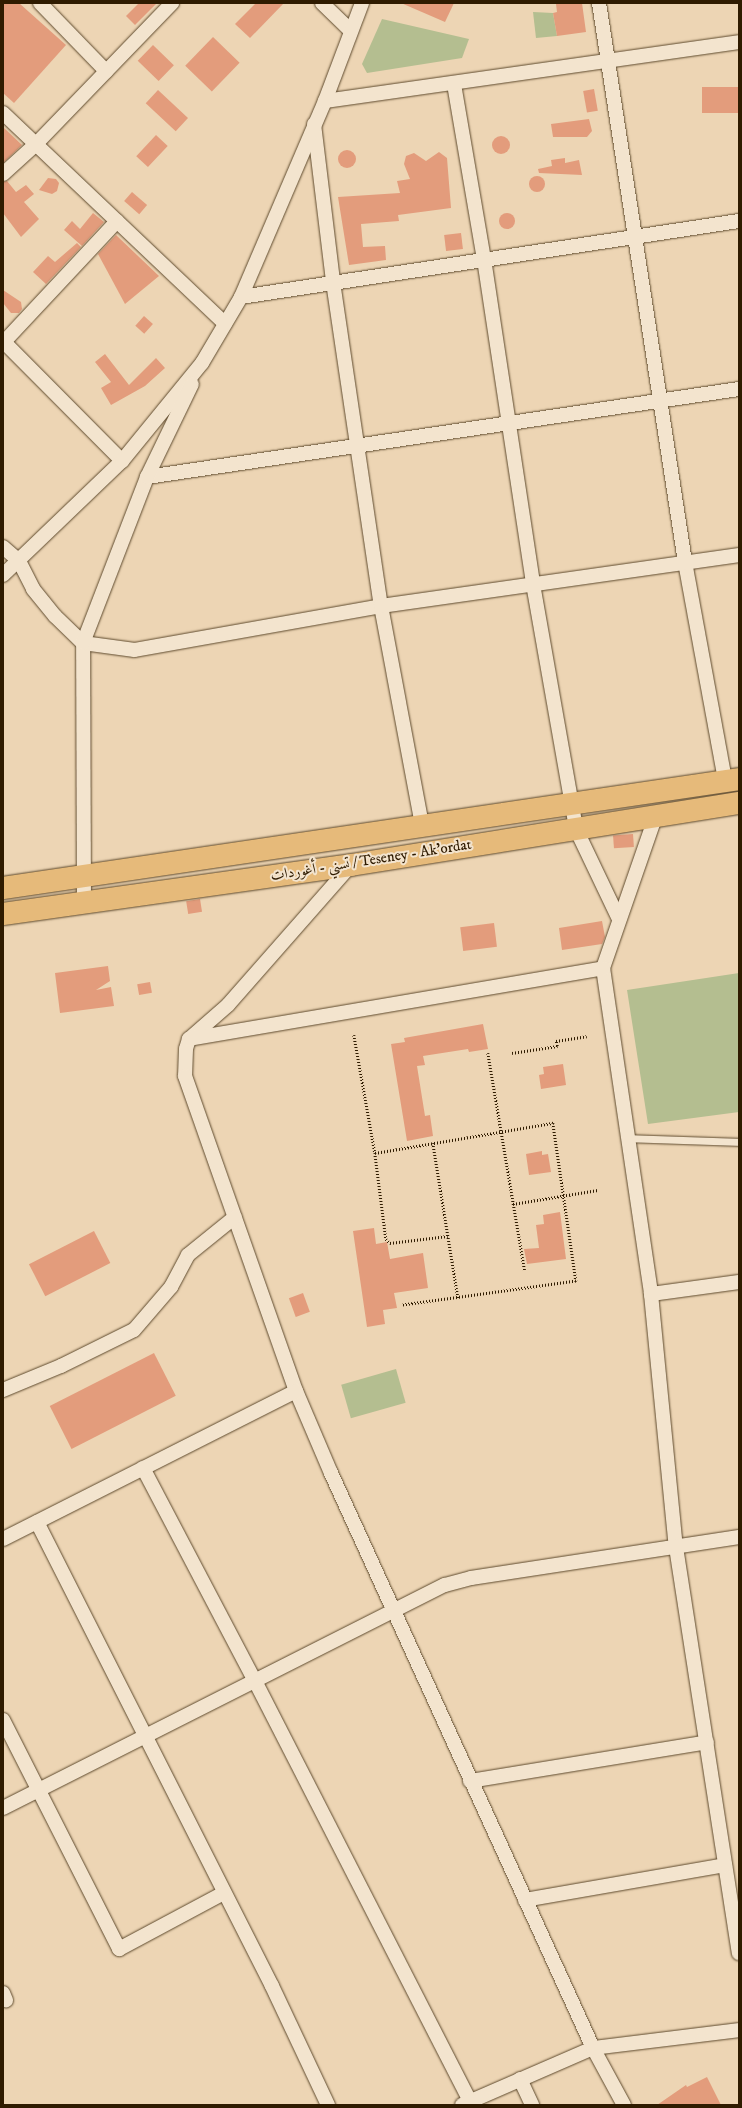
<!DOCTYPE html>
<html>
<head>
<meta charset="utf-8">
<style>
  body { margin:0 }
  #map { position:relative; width:742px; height:2108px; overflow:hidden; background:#edd5b4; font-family:"IM FELL DW Pica",Amiri,serif }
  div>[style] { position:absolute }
  .green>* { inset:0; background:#b4be90; transform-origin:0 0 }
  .building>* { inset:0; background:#e39c7c; transform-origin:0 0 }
  .round { border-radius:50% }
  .path>* { height:2.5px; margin-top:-1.25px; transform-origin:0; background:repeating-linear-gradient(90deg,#2f1b00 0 1px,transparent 0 3px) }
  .roads { filter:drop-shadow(0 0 1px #5e4a2d) drop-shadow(0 0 1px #5e4a2d) }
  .lane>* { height:7px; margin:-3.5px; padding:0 3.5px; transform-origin:3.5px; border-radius:3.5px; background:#f3e4ce }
  .street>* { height:14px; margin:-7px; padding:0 7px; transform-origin:7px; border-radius:7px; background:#f3e4ce }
  .primary>* { height:22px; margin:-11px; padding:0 11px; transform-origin:11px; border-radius:11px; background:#e6ba7a }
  span { translate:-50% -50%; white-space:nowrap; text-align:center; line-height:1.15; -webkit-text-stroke:4px #f3e4ce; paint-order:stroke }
  .street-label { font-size:15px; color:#2f1b00 }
  .frame { position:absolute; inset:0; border:4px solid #2f1b00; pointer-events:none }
</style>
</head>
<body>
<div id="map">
  <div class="green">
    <i style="clip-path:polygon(533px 12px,553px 13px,557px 36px,536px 38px)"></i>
    <i style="clip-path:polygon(382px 19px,469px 39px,462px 58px,367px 73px,362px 64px)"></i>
    <i style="clip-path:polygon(739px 973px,739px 1112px,648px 1124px,627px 990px)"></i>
    <i style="left:396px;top:1369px;width:35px;height:57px;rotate:74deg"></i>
  </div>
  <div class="building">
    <i style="clip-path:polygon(3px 3px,19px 3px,66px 45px,14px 103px,3px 93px)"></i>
    <i style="clip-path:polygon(139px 3px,157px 3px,135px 25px,126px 16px)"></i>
    <i style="clip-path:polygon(256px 3px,284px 3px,250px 38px,235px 24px)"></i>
    <i style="clip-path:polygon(401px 3px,454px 3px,445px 22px)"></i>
    <i style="clip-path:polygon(563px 3px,582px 3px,586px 32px,557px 36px,553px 13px,557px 12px,556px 4px)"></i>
    <i style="left:213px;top:37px;width:37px;height:40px;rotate:44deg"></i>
    <i style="left:153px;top:45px;width:29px;height:22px;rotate:44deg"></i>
    <i style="left:739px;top:87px;width:26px;height:37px;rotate:90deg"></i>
    <i style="left:594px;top:89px;width:22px;height:11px;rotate:80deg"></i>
    <i style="left:158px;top:90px;width:41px;height:18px;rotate:43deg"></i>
    <i style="clip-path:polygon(589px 119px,592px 131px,587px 137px,553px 137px,551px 124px)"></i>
    <i style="clip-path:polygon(3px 127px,22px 145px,3px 163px)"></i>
    <i style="left:156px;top:135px;width:16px;height:29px;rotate:43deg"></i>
    <i class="round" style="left:492px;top:136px;width:18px;height:18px"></i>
    <i class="round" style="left:338px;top:150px;width:18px;height:18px"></i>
    <i style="clip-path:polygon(439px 152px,447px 158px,451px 208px,398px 215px,399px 221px,361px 224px,363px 247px,385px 246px,386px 260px,349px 265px,338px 197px,400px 193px,397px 181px,410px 179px,404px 164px,406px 156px,414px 153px,426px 161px)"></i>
    <i style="clip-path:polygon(565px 158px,565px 163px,579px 160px,582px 175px,539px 173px,538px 169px,552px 166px,551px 160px)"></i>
    <i class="round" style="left:529px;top:176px;width:16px;height:16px"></i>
    <i style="clip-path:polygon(48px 178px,56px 179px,59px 183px,57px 191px,52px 194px,39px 190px)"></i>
    <i style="clip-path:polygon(7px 181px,16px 192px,26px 185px,34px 194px,24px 202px,39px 219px,21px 237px,3px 213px,3px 182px)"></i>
    <i style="left:132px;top:192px;width:20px;height:12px;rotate:41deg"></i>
    <i class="round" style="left:499px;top:213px;width:16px;height:16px"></i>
    <i style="clip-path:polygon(93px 213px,104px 222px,82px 246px,64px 230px,72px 221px,80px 229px)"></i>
    <i style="left:461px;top:233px;width:16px;height:17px;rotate:83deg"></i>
    <i style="clip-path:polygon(116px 235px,159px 276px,125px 304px,98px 254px)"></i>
    <i style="clip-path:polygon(77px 243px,81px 247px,46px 284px,33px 272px,48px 256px,55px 262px)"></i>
    <i style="clip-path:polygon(3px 290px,21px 302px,22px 309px,19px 313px,11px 313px,3px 303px)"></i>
    <i style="left:144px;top:316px;width:12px;height:13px;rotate:42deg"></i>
    <i style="clip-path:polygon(105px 354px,129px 385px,156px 358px,165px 368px,145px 386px,111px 405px,101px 388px,111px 382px,95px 362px)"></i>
    <i style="left:633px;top:834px;width:13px;height:20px;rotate:86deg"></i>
    <i style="left:200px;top:899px;width:13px;height:14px;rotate:81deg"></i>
    <i style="clip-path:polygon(602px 921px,605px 937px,602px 944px,562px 950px,559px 928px)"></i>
    <i style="left:494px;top:923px;width:24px;height:34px;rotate:83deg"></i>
    <i style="clip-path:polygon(108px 966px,110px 981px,96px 990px,111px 987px,114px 1006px,60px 1013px,55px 973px)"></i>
    <i style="left:150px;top:982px;width:11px;height:13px;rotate:80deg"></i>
    <i style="clip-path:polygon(483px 1024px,488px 1049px,469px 1052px,468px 1049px,423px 1056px,425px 1065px,417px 1066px,425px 1116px,430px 1115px,433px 1136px,407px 1141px,391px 1044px,405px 1042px,404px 1038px)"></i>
    <i style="clip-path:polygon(563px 1064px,566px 1085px,541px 1089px,539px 1075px,544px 1074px,543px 1067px)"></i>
    <i style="clip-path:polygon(542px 1151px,542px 1155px,548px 1154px,551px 1172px,529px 1175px,526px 1154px)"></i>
    <i style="clip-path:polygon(560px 1212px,566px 1259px,527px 1264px,524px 1249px,539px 1248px,536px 1225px,544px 1224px,543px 1215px)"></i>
    <i style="clip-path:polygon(374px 1228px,376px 1244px,387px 1242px,390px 1259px,423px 1253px,428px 1288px,394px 1293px,397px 1308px,383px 1310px,385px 1324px,367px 1327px,353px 1231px)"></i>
    <i style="left:94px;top:1231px;width:36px;height:73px;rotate:63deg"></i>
    <i style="left:303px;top:1293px;width:20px;height:15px;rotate:70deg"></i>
    <i style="left:154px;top:1353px;width:48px;height:117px;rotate:63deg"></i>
    <i style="clip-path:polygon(707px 2077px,721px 2105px,657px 2105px,686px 2085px,687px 2087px)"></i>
  </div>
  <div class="path">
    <i style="left:354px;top:1035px;width:120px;rotate:79.9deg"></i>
    <i style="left:375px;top:1153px;width:87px;rotate:82.7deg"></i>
    <i style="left:386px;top:1239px;width:6px;rotate:45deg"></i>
    <i style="left:390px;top:1243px;width:58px;rotate:-6.9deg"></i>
    <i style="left:488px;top:1053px;width:221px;rotate:80.4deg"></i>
    <i style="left:512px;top:1053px;width:46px;rotate:-8.8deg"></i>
    <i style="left:557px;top:1046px;width:5px;rotate:-101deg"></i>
    <i style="left:556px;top:1041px;width:31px;rotate:-9deg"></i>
    <i style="left:433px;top:1143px;width:157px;rotate:80.8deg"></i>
    <i style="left:375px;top:1153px;width:181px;rotate:-9.6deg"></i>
    <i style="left:553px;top:1123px;width:160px;rotate:81.7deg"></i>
    <i style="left:576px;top:1281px;width:175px;rotate:172.1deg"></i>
    <i style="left:513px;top:1204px;width:86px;rotate:-9.4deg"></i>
  </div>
  <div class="roads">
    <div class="lane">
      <i style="left:627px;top:1138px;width:112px;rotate:2deg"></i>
    </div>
    <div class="street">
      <i style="left:40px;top:3px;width:95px;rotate:45.9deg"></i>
      <i style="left:322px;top:3px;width:39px;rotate:44deg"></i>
      <i style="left:599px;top:3px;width:566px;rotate:81.25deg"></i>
      <i style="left:685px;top:562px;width:223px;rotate:79.6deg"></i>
      <i style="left:454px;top:84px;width:178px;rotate:80.3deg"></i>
      <i style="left:484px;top:259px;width:329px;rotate:81.4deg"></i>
      <i style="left:533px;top:584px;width:249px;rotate:80deg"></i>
      <i style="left:576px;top:829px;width:100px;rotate:64.5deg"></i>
      <i style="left:325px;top:101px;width:418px;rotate:-8.1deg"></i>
      <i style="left:3px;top:113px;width:306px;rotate:43.5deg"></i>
      <i style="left:314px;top:124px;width:159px;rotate:83.1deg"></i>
      <i style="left:333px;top:282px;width:328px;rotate:81.6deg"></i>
      <i style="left:381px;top:606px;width:224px;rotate:79.4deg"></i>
      <i style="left:3px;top:174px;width:45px;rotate:-42.3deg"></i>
      <i style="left:36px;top:144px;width:196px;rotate:-46deg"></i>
      <i style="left:241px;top:297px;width:504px;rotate:-8.68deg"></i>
      <i style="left:3px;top:341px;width:169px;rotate:45.2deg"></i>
      <i style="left:3px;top:343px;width:167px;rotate:-46.9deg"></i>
      <i style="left:147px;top:477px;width:599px;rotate:-8.46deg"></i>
      <i style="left:3px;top:547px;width:21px;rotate:41deg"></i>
      <i style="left:19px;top:561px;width:31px;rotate:63deg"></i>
      <i style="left:33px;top:589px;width:35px;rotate:51deg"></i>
      <i style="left:55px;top:616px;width:39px;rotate:44deg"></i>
      <i style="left:83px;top:643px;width:52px;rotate:7.7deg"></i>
      <i style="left:135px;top:650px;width:250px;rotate:-10.1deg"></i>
      <i style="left:381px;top:606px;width:362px;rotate:-8.1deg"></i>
      <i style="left:3px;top:575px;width:165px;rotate:-43.8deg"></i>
      <i style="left:122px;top:461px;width:127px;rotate:-50.8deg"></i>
      <i style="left:202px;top:363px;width:77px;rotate:-59.4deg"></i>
      <i style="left:241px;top:297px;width:213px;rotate:-66.8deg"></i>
      <i style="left:325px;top:101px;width:105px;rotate:-69.3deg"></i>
      <i style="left:656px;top:815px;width:162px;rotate:109.1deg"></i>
      <i style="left:603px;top:968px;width:330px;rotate:81.6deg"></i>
      <i style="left:651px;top:1294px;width:254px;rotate:84.4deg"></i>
      <i style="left:676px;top:1547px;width:411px;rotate:81.2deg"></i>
      <i style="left:351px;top:865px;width:186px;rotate:131.3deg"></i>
      <i style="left:228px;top:1005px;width:52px;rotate:138.9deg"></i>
      <i style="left:189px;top:1039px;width:10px;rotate:107deg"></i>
      <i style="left:186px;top:1049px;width:27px;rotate:92deg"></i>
      <i style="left:185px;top:1076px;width:334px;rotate:70.6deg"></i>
      <i style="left:296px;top:1391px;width:89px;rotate:66.9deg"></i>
      <i style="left:331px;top:1473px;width:632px;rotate:65.5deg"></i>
      <i style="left:593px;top:2048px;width:65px;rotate:61.5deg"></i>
      <i style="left:84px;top:901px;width:258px;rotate:-90.2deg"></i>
      <i style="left:83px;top:643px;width:178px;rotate:-68.9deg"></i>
      <i style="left:147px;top:477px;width:103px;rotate:-64.2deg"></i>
      <i style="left:189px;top:1039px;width:420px;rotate:-9.7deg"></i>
      <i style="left:651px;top:1294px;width:89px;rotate:-7.8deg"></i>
      <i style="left:3px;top:1390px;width:63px;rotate:-22.5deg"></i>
      <i style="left:61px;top:1366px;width:81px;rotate:-26.3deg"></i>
      <i style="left:134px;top:1330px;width:57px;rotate:-49.3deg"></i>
      <i style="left:171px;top:1287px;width:36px;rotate:-62deg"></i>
      <i style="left:188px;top:1255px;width:60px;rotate:-39deg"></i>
      <i style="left:143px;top:1468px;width:241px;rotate:62.3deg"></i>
      <i style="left:255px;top:1681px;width:472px;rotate:62.9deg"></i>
      <i style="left:37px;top:1522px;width:520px;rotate:63.14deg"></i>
      <i style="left:272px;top:1986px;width:132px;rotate:64.8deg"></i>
      <i style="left:3px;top:1539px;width:328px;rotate:-26.8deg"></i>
      <i style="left:3px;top:1720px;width:257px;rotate:63.1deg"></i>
      <i style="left:119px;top:1949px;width:119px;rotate:-28.1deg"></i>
      <i style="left:470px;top:1781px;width:240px;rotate:-9.3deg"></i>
      <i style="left:3px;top:1808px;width:495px;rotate:-26.8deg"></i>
      <i style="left:445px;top:1585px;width:27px;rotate:-15deg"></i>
      <i style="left:471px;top:1578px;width:271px;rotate:-8.7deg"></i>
      <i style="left:525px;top:1900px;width:203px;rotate:-9.9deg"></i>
      <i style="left:3px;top:1993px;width:8px;rotate:67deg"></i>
      <i style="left:520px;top:2079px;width:29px;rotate:65deg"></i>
      <i style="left:462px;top:2105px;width:143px;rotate:-23.5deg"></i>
      <i style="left:593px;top:2048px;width:147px;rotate:-7deg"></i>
    </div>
    <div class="primary">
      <i style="left:3px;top:888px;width:744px;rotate:-8.42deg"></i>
      <i style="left:3px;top:914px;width:351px;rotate:-8deg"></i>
      <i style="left:351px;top:865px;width:393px;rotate:-9.1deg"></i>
    </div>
  </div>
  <div class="street-label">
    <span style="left:371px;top:860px;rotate:-9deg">تسني - أغوردات / Teseney - Ak'ordat</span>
  </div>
  <div class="frame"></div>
</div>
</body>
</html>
